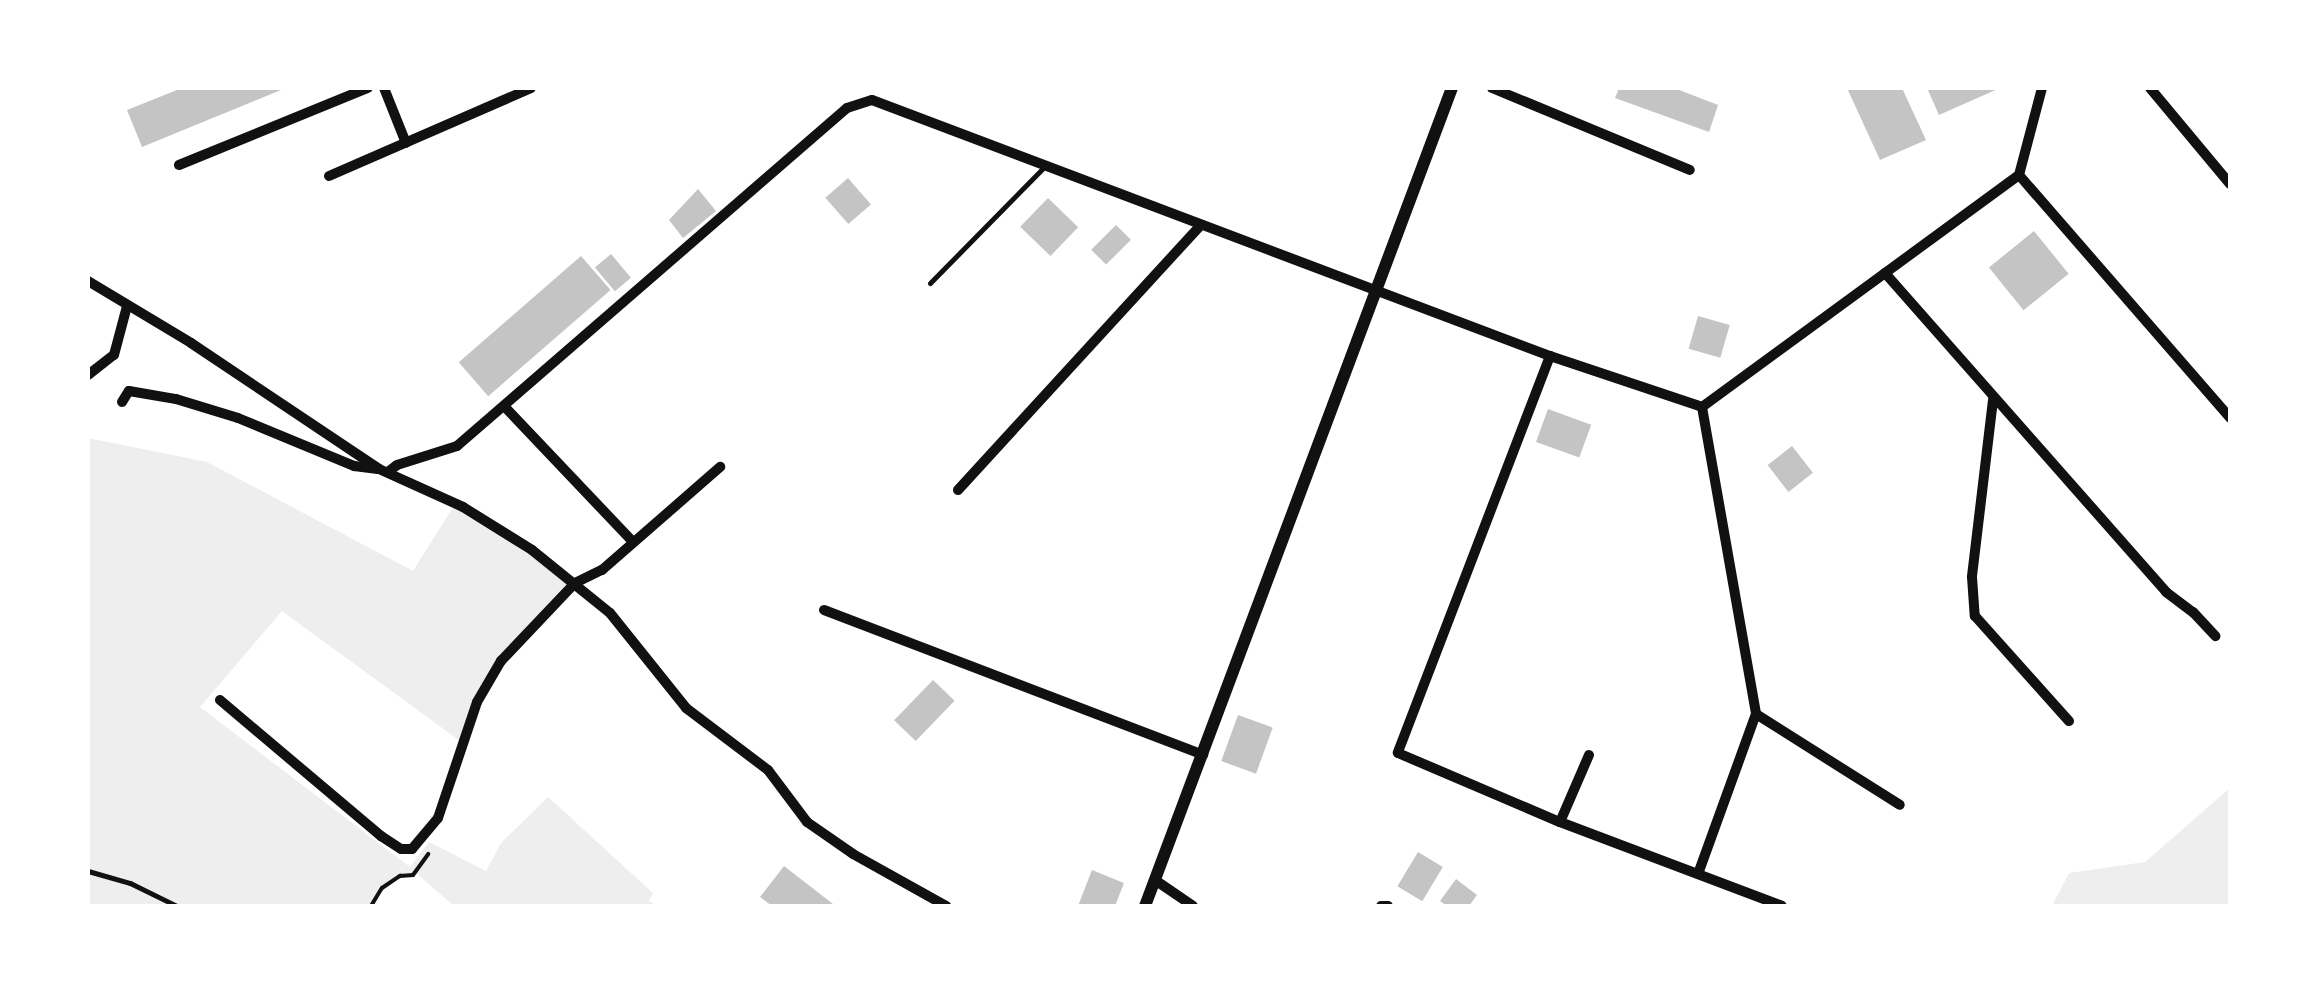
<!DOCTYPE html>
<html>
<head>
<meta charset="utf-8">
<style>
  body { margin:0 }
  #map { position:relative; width:2318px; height:994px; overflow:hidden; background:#fff; font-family:Helvetica,sans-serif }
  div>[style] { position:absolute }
  .green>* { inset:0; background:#eee }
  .building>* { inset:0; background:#c4c4c4; transform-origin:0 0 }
  .path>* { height:4px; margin:-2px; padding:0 2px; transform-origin:2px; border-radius:2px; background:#111 }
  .service>* { height:5px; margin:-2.5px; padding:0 2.5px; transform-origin:2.5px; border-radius:2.5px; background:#111 }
  .minor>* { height:10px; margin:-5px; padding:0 5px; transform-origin:5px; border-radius:5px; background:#111 }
  .tertiary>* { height:12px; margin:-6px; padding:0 6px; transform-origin:6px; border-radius:6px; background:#111 }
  span { translate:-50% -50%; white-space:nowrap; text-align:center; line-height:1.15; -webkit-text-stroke:10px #fff; paint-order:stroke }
  .frame { position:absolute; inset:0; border:90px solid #fff; pointer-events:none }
</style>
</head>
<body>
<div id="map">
  <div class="green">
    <i style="clip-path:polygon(88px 438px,207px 462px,413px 571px,455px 504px,575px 583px,490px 675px,464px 744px,282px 611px,200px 707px,410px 867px,429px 842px,486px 871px,501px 843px,548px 797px,653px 893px,649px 901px,657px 906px,454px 906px,416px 873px,388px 883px,371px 906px,88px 906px)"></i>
    <i style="clip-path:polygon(2230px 788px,2230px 906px,2052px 906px,2069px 873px,2145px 862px)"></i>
  </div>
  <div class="building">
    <i style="clip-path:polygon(182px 88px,286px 88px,142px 147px,127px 110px)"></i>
    <i style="clip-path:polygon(1619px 88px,1674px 88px,1718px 105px,1709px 132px,1615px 98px)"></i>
    <i style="clip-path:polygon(1847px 88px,1902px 88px,1926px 140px,1880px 160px)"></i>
    <i style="clip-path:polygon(1927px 88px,2000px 88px,1939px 115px)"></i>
    <i style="left:848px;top:178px;width:35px;height:30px;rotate:49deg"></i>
    <i style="clip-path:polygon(698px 189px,716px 211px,683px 238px,669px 220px)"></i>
    <i style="left:1048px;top:198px;width:42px;height:40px;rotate:44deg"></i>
    <i style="left:1116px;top:225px;width:21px;height:35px;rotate:45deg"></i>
    <i style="left:2034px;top:231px;width:55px;height:58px;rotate:51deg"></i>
    <i style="left:611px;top:254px;width:31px;height:21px;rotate:50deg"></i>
    <i style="left:581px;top:256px;width:45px;height:162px;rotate:49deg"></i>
    <i style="left:1698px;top:316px;width:33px;height:34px;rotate:16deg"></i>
    <i style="left:1548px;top:409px;width:46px;height:35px;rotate:20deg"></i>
    <i style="left:1792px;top:446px;width:34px;height:31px;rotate:52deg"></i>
    <i style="left:933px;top:680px;width:30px;height:56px;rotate:44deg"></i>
    <i style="left:1238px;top:715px;width:37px;height:49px;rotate:20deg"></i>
    <i style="left:1418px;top:852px;width:29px;height:40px;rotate:31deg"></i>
    <i style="clip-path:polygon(784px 866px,833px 904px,831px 906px,772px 906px,760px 897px)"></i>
    <i style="clip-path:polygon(1092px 870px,1124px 883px,1115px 906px,1078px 906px)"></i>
    <i style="clip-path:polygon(1456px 879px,1477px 895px,1469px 906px,1447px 906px,1440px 901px)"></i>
  </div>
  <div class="path">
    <i style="left:371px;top:906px;width:21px;rotate:-59deg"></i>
    <i style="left:382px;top:888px;width:22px;rotate:-34deg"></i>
    <i style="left:400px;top:876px;width:13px;rotate:-4deg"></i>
    <i style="left:413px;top:875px;width:26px;rotate:-54deg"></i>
  </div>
  <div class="service">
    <i style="left:930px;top:283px;width:161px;rotate:-45.5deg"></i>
    <i style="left:88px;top:871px;width:44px;rotate:15.9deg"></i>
    <i style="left:130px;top:883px;width:52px;rotate:26.1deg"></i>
  </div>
  <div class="minor">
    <i style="left:384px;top:88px;width:59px;rotate:68.2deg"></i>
    <i style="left:1492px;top:88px;width:214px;rotate:22.5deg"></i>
    <i style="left:2150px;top:88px;width:125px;rotate:50.2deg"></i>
    <i style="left:179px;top:165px;width:204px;rotate:-22.2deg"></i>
    <i style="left:2019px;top:175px;width:322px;rotate:49deg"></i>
    <i style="left:329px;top:176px;width:220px;rotate:-23.5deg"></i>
    <i style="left:1885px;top:273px;width:425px;rotate:48.6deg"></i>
    <i style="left:2166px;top:592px;width:34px;rotate:37deg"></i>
    <i style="left:2193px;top:612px;width:33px;rotate:47deg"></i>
    <i style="left:88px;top:281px;width:120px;rotate:31deg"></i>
    <i style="left:191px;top:343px;width:226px;rotate:33.8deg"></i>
    <i style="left:379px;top:469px;width:92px;rotate:24.3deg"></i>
    <i style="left:463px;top:507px;width:81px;rotate:31.9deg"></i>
    <i style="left:532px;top:550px;width:100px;rotate:38.9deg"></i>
    <i style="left:610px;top:613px;width:122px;rotate:51.3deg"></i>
    <i style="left:686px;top:708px;width:103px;rotate:37.1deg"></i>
    <i style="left:768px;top:770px;width:65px;rotate:53.1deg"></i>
    <i style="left:807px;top:822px;width:56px;rotate:34.8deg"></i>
    <i style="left:853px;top:854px;width:107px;rotate:29.2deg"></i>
    <i style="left:1550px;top:356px;width:425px;rotate:111deg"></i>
    <i style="left:1398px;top:753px;width:176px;rotate:23.1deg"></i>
    <i style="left:1560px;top:822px;width:237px;rotate:20.7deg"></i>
    <i style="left:88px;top:375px;width:33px;rotate:-38deg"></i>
    <i style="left:114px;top:355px;width:51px;rotate:-75.1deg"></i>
    <i style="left:1993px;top:400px;width:178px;rotate:96.8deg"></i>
    <i style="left:1972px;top:577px;width:39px;rotate:86deg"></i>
    <i style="left:1975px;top:616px;width:141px;rotate:48.2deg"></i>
    <i style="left:122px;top:402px;width:13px;rotate:-58deg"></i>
    <i style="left:129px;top:391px;width:48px;rotate:9.7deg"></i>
    <i style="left:176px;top:399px;width:65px;rotate:17deg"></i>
    <i style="left:238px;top:418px;width:126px;rotate:22.5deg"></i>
    <i style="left:354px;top:466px;width:24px;rotate:7deg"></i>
    <i style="left:504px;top:406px;width:186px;rotate:46.5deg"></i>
    <i style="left:1702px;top:407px;width:393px;rotate:-36.2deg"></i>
    <i style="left:2019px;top:175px;width:90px;rotate:-75.2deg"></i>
    <i style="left:1702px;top:407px;width:312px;rotate:80deg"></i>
    <i style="left:1756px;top:714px;width:170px;rotate:32.3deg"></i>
    <i style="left:388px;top:472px;width:11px;rotate:-38deg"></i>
    <i style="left:397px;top:465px;width:63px;rotate:-17.6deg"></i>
    <i style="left:457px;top:446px;width:516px;rotate:-40.91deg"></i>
    <i style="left:847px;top:108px;width:26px;rotate:-18deg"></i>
    <i style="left:872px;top:100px;width:725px;rotate:20.69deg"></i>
    <i style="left:1550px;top:356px;width:160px;rotate:18.5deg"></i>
    <i style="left:958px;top:490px;width:358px;rotate:-47.5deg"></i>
    <i style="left:824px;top:610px;width:406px;rotate:20.9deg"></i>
    <i style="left:220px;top:700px;width:211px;rotate:40.2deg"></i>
    <i style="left:381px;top:836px;width:24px;rotate:33deg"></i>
    <i style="left:401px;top:849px;width:11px"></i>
    <i style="left:412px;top:849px;width:40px;rotate:-50deg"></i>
    <i style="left:438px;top:818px;width:122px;rotate:-71.4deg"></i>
    <i style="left:477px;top:702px;width:48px;rotate:-59.7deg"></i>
    <i style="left:501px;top:661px;width:108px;rotate:-46.5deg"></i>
    <i style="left:575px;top:583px;width:30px;rotate:-26deg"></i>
    <i style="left:602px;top:570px;width:157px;rotate:-41.1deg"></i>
    <i style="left:1560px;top:822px;width:73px;rotate:-66.6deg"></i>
    <i style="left:1698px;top:874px;width:170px;rotate:-70.1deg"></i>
    <i style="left:1155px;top:880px;width:46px;rotate:34.4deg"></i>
    <i style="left:1381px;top:906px;width:7px"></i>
  </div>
  <div class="tertiary">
    <i style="left:1145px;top:906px;width:874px;rotate:-69.43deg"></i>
  </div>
  <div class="frame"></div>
</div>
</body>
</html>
